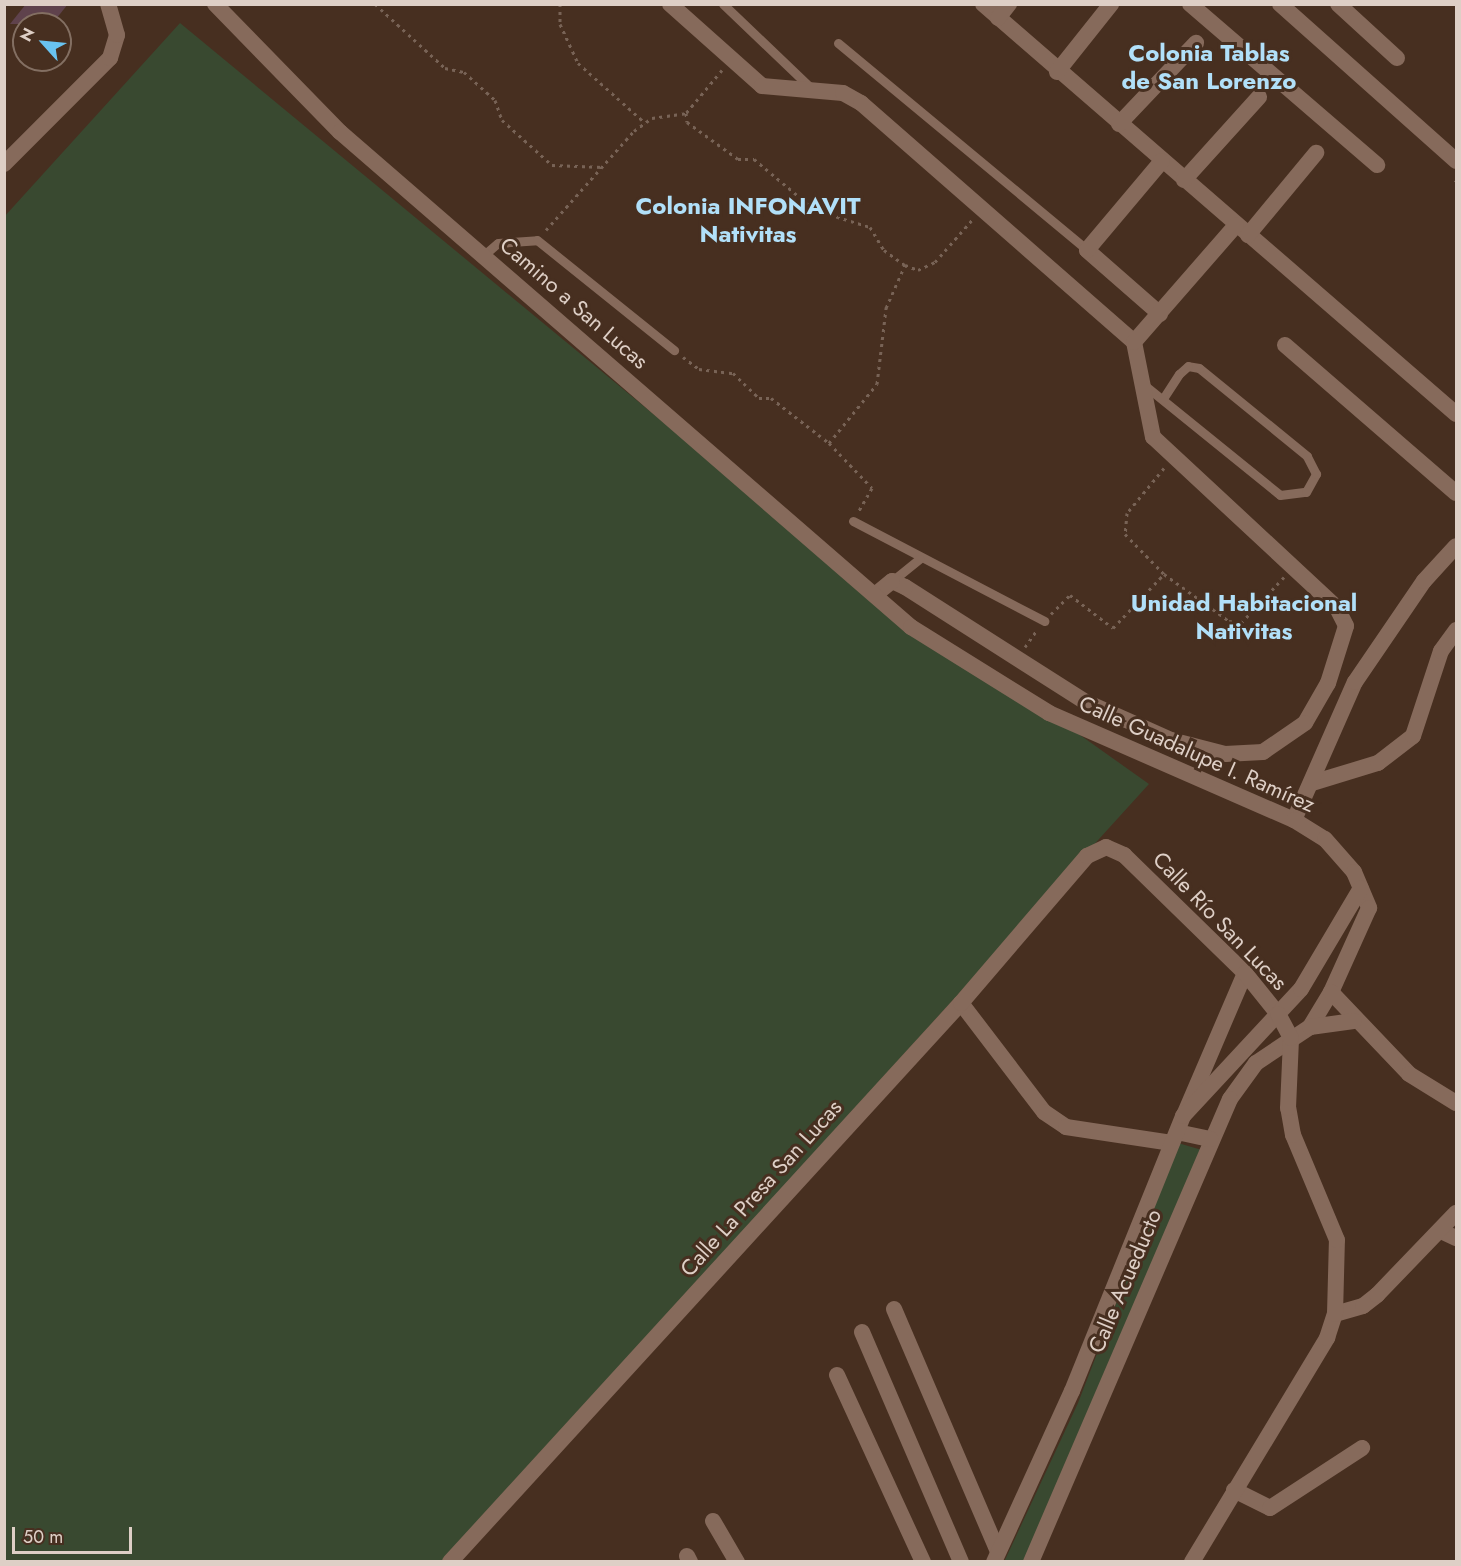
<!DOCTYPE html>
<html>
<head>
<meta charset="utf-8">
<style>
  body { margin:0 }
  #map { position:relative; width:1461px; height:1566px; overflow:hidden; background:#472f20; font-family:Jost,sans-serif }
  div>[style] { position:absolute }
  .green>* { inset:0; background:#394930 }
  .building>* { inset:0; background:#5f424c }
  .path>* { height:3px; margin-top:-1.5px; transform-origin:0; background:repeating-linear-gradient(90deg,#786356 0 3px,transparent 0 7.5px) }
  .service>* { height:9px; margin:-4.5px; padding:0 4.5px; transform-origin:4.5px; border-radius:4.5px; background:#866a5b }
  .minor>* { height:16px; margin:-8px; padding:0 8px; transform-origin:8px; border-radius:8px; background:#866a5b }
  .tertiary>* { height:16px; margin:-8px; padding:0 8px; transform-origin:8px; border-radius:8px; background:#866a5b }
  span { translate:-50% -50%; white-space:nowrap; text-align:center; line-height:1.15; -webkit-text-stroke:6px #472f20; paint-order:stroke }
  .street-label { font-size:22px; color:#decfc6 }
  .neighbourhood-label { font-size:24px; color:#b1e0f9; font-weight:700 }
  .frame { position:absolute; inset:0; border:6px solid #decfc6; pointer-events:none }
  .north { position:absolute; left:12px; top:12px; width:60px; height:60px; box-sizing:border-box; background:#472f20; border:2px solid #836f62; border-radius:50%; rotate:297deg; font-size:16px; font-weight:700; line-height:24px; text-align:center; color:#decfc6 }
  .north::after { content:''; display:block; margin:auto; width:21px; height:27px; background:#69c3f1; clip-path:polygon(50% 0,100% 100%,50% 72%,0 100%) }
  .scale { position:absolute; left:12px; top:1527px; width:120px; height:27px; box-sizing:border-box; border:3px solid #decfc6; border-top:0; padding-left:8px; font-size:18px; line-height:21px; white-space:nowrap; color:#decfc6; -webkit-text-stroke:4px #472f20; paint-order:stroke }
</style>
</head>
<body>
<div id="map">
  <div class="green">
    <i style="clip-path:polygon(180px 23px,911px 627px,1049px 713px,1149px 784px,444px 1561px,5px 1561px,4px 217px)"></i>
    <i style="clip-path:polygon(1178px 1143px,1202px 1150px,1025px 1561px,1004px 1562px,1078px 1403px)"></i>
  </div>
  <div class="building">
    <i style="clip-path:polygon(26px 4px,68px 4px,52px 24px,10px 24px)"></i>
  </div>
  <div class="path">
    <i style="left:375px;top:4px;width:95px;rotate:42.4deg"></i>
    <i style="left:445px;top:68px;width:19px;rotate:12deg"></i>
    <i style="left:464px;top:72px;width:42px;rotate:42.1deg"></i>
    <i style="left:495px;top:100px;width:21px;rotate:71deg"></i>
    <i style="left:502px;top:120px;width:67px;rotate:42deg"></i>
    <i style="left:552px;top:165px;width:51px;rotate:2.2deg"></i>
    <i style="left:560px;top:4px;width:20px;rotate:90deg"></i>
    <i style="left:560px;top:24px;width:43px;rotate:65.2deg"></i>
    <i style="left:578px;top:63px;width:90px;rotate:41.8deg"></i>
    <i style="left:722px;top:70px;width:56px;rotate:129.9deg"></i>
    <i style="left:686px;top:113px;width:9px;rotate:84deg"></i>
    <i style="left:687px;top:122px;width:63px;rotate:36deg"></i>
    <i style="left:738px;top:159px;width:16px"></i>
    <i style="left:754px;top:159px;width:80px;rotate:39.9deg"></i>
    <i style="left:815px;top:210px;width:58px;rotate:17.2deg"></i>
    <i style="left:870px;top:227px;width:27px;rotate:59deg"></i>
    <i style="left:884px;top:250px;width:26px;rotate:36deg"></i>
    <i style="left:905px;top:265px;width:14px;rotate:21deg"></i>
    <i style="left:918px;top:270px;width:19px;rotate:-25deg"></i>
    <i style="left:935px;top:262px;width:56px;rotate:-48.6deg"></i>
    <i style="left:1455px;top:182px;width:1px;rotate:-45deg"></i>
    <i style="left:546px;top:230px;width:132px;rotate:-48.4deg"></i>
    <i style="left:634px;top:131px;width:22px;rotate:-36deg"></i>
    <i style="left:652px;top:118px;width:34px;rotate:-8deg"></i>
    <i style="left:683px;top:357px;width:20px;rotate:37deg"></i>
    <i style="left:699px;top:369px;width:34px;rotate:7deg"></i>
    <i style="left:733px;top:373px;width:36px;rotate:44deg"></i>
    <i style="left:759px;top:398px;width:12px"></i>
    <i style="left:771px;top:398px;width:73px;rotate:37.8deg"></i>
    <i style="left:829px;top:443px;width:62px;rotate:46.3deg"></i>
    <i style="left:872px;top:488px;width:28px;rotate:120deg"></i>
    <i style="left:829px;top:443px;width:76px;rotate:-50.9deg"></i>
    <i style="left:877px;top:384px;width:77px;rotate:-83.2deg"></i>
    <i style="left:886px;top:308px;width:47px;rotate:-66.2deg"></i>
    <i style="left:1164px;top:468px;width:58px;rotate:129.4deg"></i>
    <i style="left:1127px;top:513px;width:21px;rotate:95deg"></i>
    <i style="left:1125px;top:534px;width:56px;rotate:45.7deg"></i>
    <i style="left:1164px;top:574px;width:80px;rotate:35.9deg"></i>
    <i style="left:1229px;top:621px;width:12px;rotate:9deg"></i>
    <i style="left:1241px;top:623px;width:63px;rotate:-46.9deg"></i>
    <i style="left:1051px;top:614px;width:27px;rotate:-45deg"></i>
    <i style="left:1070px;top:595px;width:54px;rotate:37.5deg"></i>
    <i style="left:1113px;top:628px;width:74px;rotate:-46.6deg"></i>
    <i style="left:1025px;top:647px;width:21px;rotate:-55deg"></i>
  </div>
  <div class="service">
    <i style="left:723px;top:4px;width:123px;rotate:43.7deg"></i>
    <i style="left:838px;top:43px;width:324px;rotate:39.7deg"></i>
    <i style="left:484px;top:255px;width:18px;rotate:-41deg"></i>
    <i style="left:498px;top:243px;width:39px;rotate:-4deg"></i>
    <i style="left:537px;top:240px;width:176px;rotate:38.8deg"></i>
    <i style="left:1143px;top:384px;width:176px;rotate:39deg"></i>
    <i style="left:1280px;top:495px;width:26px;rotate:-7deg"></i>
    <i style="left:1306px;top:492px;width:21px;rotate:-61deg"></i>
    <i style="left:1316px;top:474px;width:20px;rotate:-117deg"></i>
    <i style="left:1307px;top:456px;width:139px;rotate:-140.8deg"></i>
    <i style="left:1199px;top:368px;width:11px;rotate:-170deg"></i>
    <i style="left:1188px;top:366px;width:12px;rotate:138deg"></i>
    <i style="left:1179px;top:374px;width:30px;rotate:123deg"></i>
    <i style="left:853px;top:521px;width:216px;rotate:27.6deg"></i>
    <i style="left:892px;top:581px;width:35px;rotate:-39deg"></i>
  </div>
  <div class="minor">
    <i style="left:670px;top:4px;width:123px;rotate:41.7deg"></i>
    <i style="left:762px;top:86px;width:81px;rotate:4.9deg"></i>
    <i style="left:843px;top:93px;width:21px;rotate:29deg"></i>
    <i style="left:861px;top:103px;width:363px;rotate:41.2deg"></i>
    <i style="left:1134px;top:342px;width:97px;rotate:78.7deg"></i>
    <i style="left:1153px;top:437px;width:251px;rotate:42.9deg"></i>
    <i style="left:1337px;top:608px;width:20px;rotate:63deg"></i>
    <i style="left:1346px;top:626px;width:60px;rotate:107.5deg"></i>
    <i style="left:1328px;top:683px;width:46px;rotate:119.9deg"></i>
    <i style="left:1305px;top:723px;width:51px;rotate:145.4deg"></i>
    <i style="left:1263px;top:752px;width:38px;rotate:177deg"></i>
    <i style="left:1225px;top:754px;width:56px;rotate:-165.5deg"></i>
    <i style="left:1171px;top:740px;width:95px;rotate:-155.9deg"></i>
    <i style="left:1084px;top:701px;width:212px;rotate:-147.5deg"></i>
    <i style="left:905px;top:587px;width:14px;rotate:-155deg"></i>
    <i style="left:892px;top:581px;width:22px;rotate:141deg"></i>
    <i style="left:983px;top:4px;width:626px;rotate:40.92deg"></i>
    <i style="left:1190px;top:4px;width:247px;rotate:40.7deg"></i>
    <i style="left:1280px;top:4px;width:236px;rotate:41.7deg"></i>
    <i style="left:1338px;top:4px;width:80px;rotate:42.5deg"></i>
    <i style="left:998px;top:18px;width:18px;rotate:-52deg"></i>
    <i style="left:1057px;top:72px;width:87px;rotate:-51.5deg"></i>
    <i style="left:1119px;top:124px;width:112px;rotate:-46.5deg"></i>
    <i style="left:4px;top:164px;width:150px;rotate:-45deg"></i>
    <i style="left:110px;top:58px;width:24px;rotate:-73deg"></i>
    <i style="left:117px;top:35px;width:32px;rotate:-106deg"></i>
    <i style="left:1184px;top:180px;width:112px;rotate:-47.9deg"></i>
    <i style="left:1248px;top:235px;width:107px;rotate:-50.3deg"></i>
    <i style="left:1160px;top:314px;width:97px;rotate:-138.8deg"></i>
    <i style="left:1087px;top:250px;width:116px;rotate:-49.9deg"></i>
    <i style="left:1134px;top:342px;width:155px;rotate:-48.9deg"></i>
    <i style="left:1285px;top:345px;width:226px;rotate:40.9deg"></i>
    <i style="left:1312px;top:783px;width:69px;rotate:-16.9deg"></i>
    <i style="left:1378px;top:763px;width:44px;rotate:-37.6deg"></i>
    <i style="left:1413px;top:736px;width:89px;rotate:-71.8deg"></i>
    <i style="left:1441px;top:651px;width:26px;rotate:-54deg"></i>
    <i style="left:1294px;top:820px;width:151px;rotate:-66.2deg"></i>
    <i style="left:1355px;top:682px;width:122px;rotate:-55.7deg"></i>
    <i style="left:1424px;top:581px;width:47px;rotate:-47.6deg"></i>
    <i style="left:961px;top:1003px;width:137px;rotate:52.7deg"></i>
    <i style="left:1044px;top:1112px;width:27px;rotate:34deg"></i>
    <i style="left:1066px;top:1127px;width:107px;rotate:8.6deg"></i>
    <i style="left:1185px;top:1113px;width:152px;rotate:-66.8deg"></i>
    <i style="left:1441px;top:1231px;width:17px;rotate:25deg"></i>
    <i style="left:894px;top:1309px;width:264px;rotate:66.8deg"></i>
    <i style="left:1335px;top:1314px;width:29px;rotate:-16deg"></i>
    <i style="left:1363px;top:1306px;width:18px;rotate:-38deg"></i>
    <i style="left:1377px;top:1295px;width:114px;rotate:-46.1deg"></i>
    <i style="left:862px;top:1332px;width:250px;rotate:66.7deg"></i>
    <i style="left:837px;top:1375px;width:206px;rotate:65.3deg"></i>
    <i style="left:1234px;top:1490px;width:40px;rotate:26.6deg"></i>
    <i style="left:1270px;top:1508px;width:110px;rotate:-33.1deg"></i>
    <i style="left:713px;top:1521px;width:48px;rotate:59.7deg"></i>
    <i style="left:687px;top:1556px;width:7px;rotate:63deg"></i>
    <i style="left:450px;top:1562px;width:757px;rotate:-47.57deg"></i>
    <i style="left:961px;top:1003px;width:194px;rotate:-49.4deg"></i>
    <i style="left:1087px;top:856px;width:21px;rotate:-25deg"></i>
    <i style="left:1106px;top:847px;width:20px;rotate:24deg"></i>
    <i style="left:1124px;top:855px;width:169px;rotate:44.3deg"></i>
    <i style="left:1245px;top:973px;width:53px;rotate:51.2deg"></i>
  </div>
  <div class="tertiary">
    <i style="left:215px;top:4px;width:179px;rotate:45.7deg"></i>
    <i style="left:340px;top:132px;width:756px;rotate:40.92deg"></i>
    <i style="left:911px;top:627px;width:163px;rotate:31.9deg"></i>
    <i style="left:1049px;top:713px;width:267px;rotate:23.6deg"></i>
    <i style="left:1294px;top:820px;width:36px;rotate:32deg"></i>
    <i style="left:1325px;top:839px;width:44px;rotate:48.7deg"></i>
    <i style="left:1354px;top:872px;width:39px;rotate:67deg"></i>
    <i style="left:1369px;top:908px;width:92px;rotate:114.3deg"></i>
    <i style="left:1331px;top:992px;width:41px;rotate:121deg"></i>
    <i style="left:1310px;top:1027px;width:65px;rotate:146.3deg"></i>
    <i style="left:1256px;top:1063px;width:44px;rotate:125.8deg"></i>
    <i style="left:1230px;top:1099px;width:504px;rotate:113.26deg"></i>
    <i style="left:1331px;top:992px;width:113px;rotate:46.4deg"></i>
    <i style="left:1409px;top:1074px;width:55px;rotate:31.7deg"></i>
    <i style="left:1310px;top:1027px;width:44px;rotate:-7.8deg"></i>
    <i style="left:1177px;top:1132px;width:34px;rotate:12deg"></i>
    <i style="left:994px;top:1562px;width:188px;rotate:-65.5deg"></i>
    <i style="left:1072px;top:1391px;width:297px;rotate:-68deg"></i>
    <i style="left:1183px;top:1116px;width:173px;rotate:-47.1deg"></i>
    <i style="left:1301px;top:989px;width:117px;rotate:-59.3deg"></i>
    <i style="left:1192px;top:1562px;width:262px;rotate:-58.9deg"></i>
    <i style="left:1327px;top:1338px;width:25px;rotate:-72deg"></i>
    <i style="left:1335px;top:1314px;width:74px;rotate:-88.5deg"></i>
    <i style="left:1337px;top:1240px;width:114px;rotate:-112.7deg"></i>
    <i style="left:1293px;top:1135px;width:27px;rotate:-100deg"></i>
    <i style="left:1288px;top:1108px;width:70px;rotate:-87.5deg"></i>
    <i style="left:1291px;top:1038px;width:27px;rotate:-118deg"></i>
  </div>
  <div class="street-label">
    <span style="left:574px;top:303px;rotate:41deg">Camino a San Lucas</span>
    <span style="left:1197px;top:754px;rotate:24deg">Calle Guadalupe I. Ramírez</span>
    <span style="left:1220px;top:921px;rotate:46deg">Calle Río San Lucas</span>
    <span style="left:761px;top:1188px;rotate:-48deg">Calle La Presa San Lucas</span>
    <span style="left:1125px;top:1281px;rotate:-67deg">Calle Acueducto</span>
  </div>
  <div class="neighbourhood-label">
    <span style="left:1209px;top:67px">Colonia Tablas<br>de San Lorenzo</span>
    <span style="left:748px;top:220px">Colonia INFONAVIT<br>Nativitas</span>
    <span style="left:1244px;top:617px">Unidad Habitacional<br>Nativitas</span>
  </div>
  <div class="frame"></div>
  <div class="north">N</div>
  <div class="scale">50 m</div>
</div>
</body>
</html>
